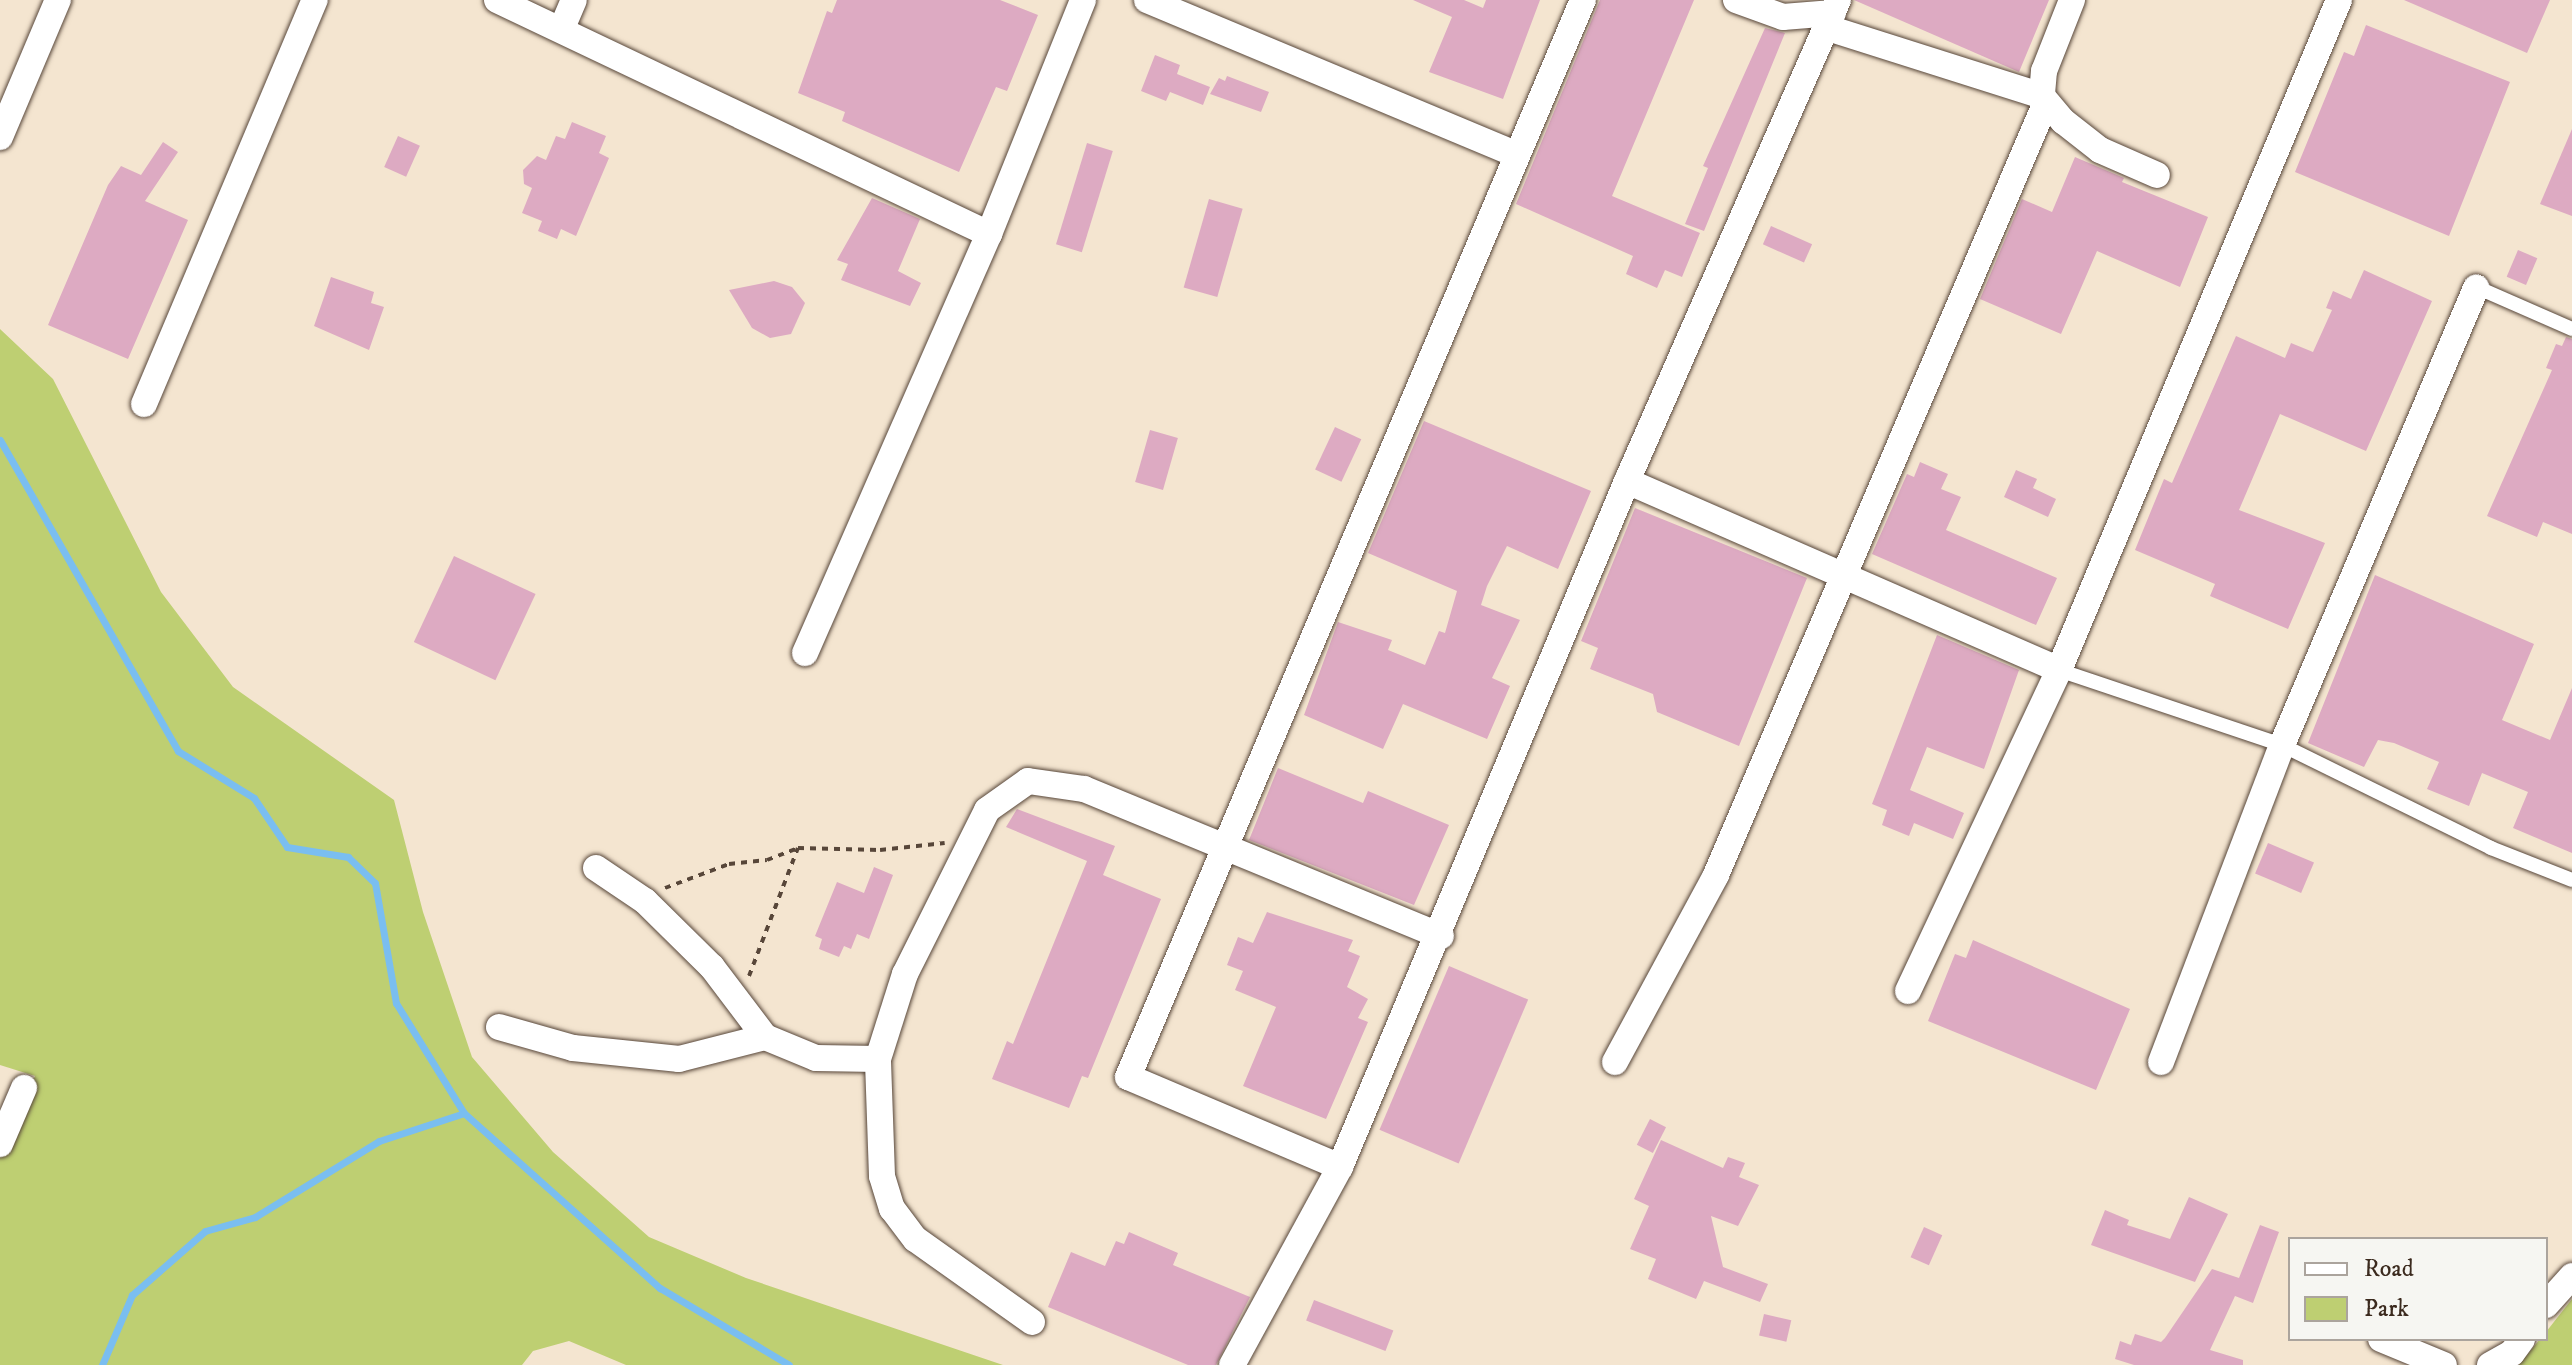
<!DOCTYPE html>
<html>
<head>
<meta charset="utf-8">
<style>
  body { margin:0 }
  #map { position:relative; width:2572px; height:1365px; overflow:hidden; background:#f4e5d0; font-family:"IM FELL DW Pica",serif }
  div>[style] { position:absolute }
  .green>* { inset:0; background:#becf72 }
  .stream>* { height:7px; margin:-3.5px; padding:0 3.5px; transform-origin:3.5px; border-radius:3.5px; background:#7abef0 }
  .building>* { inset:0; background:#ddaac2; transform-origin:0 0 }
  .path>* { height:4px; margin-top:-2px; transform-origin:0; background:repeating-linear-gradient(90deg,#574639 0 6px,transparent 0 12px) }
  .roads { filter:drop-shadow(0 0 2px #574639) drop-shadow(0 0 2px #574639) }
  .service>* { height:14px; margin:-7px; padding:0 7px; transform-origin:7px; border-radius:7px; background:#fff }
  .minor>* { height:26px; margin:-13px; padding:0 13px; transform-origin:13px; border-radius:13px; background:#fff }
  span { translate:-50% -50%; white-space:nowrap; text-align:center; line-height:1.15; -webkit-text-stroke:8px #f6f6f2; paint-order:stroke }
  .legend { position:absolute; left:2288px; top:1237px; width:260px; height:104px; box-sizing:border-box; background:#f6f6f2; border:2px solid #aba49d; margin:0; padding:10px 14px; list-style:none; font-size:24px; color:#3b2a1e }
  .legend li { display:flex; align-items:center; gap:16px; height:40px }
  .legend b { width:40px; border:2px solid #aba49d }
</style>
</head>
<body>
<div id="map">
  <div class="green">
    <i style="clip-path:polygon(0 329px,53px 379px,161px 592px,233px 687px,394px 800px,423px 912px,472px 1057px,553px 1152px,649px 1237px,746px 1278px,1003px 1365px,626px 1365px,569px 1341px,533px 1351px,522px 1365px,0 1365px,0 1156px,35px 1076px,0 1065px)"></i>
    <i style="clip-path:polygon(2572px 1299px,2572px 1365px,2519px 1365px,2540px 1339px,2546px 1339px,2546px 1332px)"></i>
  </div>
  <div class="stream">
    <i style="left:0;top:440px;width:358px;rotate:60.2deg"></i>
    <i style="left:178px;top:751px;width:89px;rotate:31.7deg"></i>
    <i style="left:254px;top:798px;width:59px;rotate:56deg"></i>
    <i style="left:287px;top:847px;width:62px;rotate:9.3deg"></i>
    <i style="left:348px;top:857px;width:37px;rotate:44deg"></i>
    <i style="left:375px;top:883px;width:122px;rotate:80.1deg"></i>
    <i style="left:396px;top:1003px;width:129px;rotate:58.3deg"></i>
    <i style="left:464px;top:1113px;width:263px;rotate:41.8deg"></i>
    <i style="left:660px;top:1288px;width:150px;rotate:30.8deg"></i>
    <i style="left:102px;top:1365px;width:76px;rotate:-66.8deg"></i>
    <i style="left:132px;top:1295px;width:97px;rotate:-41.2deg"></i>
    <i style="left:205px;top:1231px;width:52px;rotate:-15.6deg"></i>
    <i style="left:255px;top:1217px;width:145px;rotate:-31.5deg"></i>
    <i style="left:379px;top:1141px;width:89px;rotate:-18.2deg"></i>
  </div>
  <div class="building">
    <i style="clip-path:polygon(837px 0,1000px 0,1038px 15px,1007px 91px,996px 87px,959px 172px,842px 121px,845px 112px,798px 93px,827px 11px,832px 13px)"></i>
    <i style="clip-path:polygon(1413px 0,1464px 0,1483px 8px,1486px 0,1540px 0,1503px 99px,1429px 72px,1452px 17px)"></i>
    <i style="clip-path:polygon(1600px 0,1694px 0,1612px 196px,1700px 233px,1682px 277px,1665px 270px,1657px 288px,1626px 274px,1633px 256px,1516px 204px)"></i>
    <i style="clip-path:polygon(1854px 0,2049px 0,2019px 72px)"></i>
    <i style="clip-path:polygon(2404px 0,2550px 0,2527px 53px)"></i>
    <i style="clip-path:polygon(2366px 25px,2510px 82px,2449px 236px,2295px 172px,2344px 52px,2354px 56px)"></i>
    <i style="clip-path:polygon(1765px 28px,1785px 33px,1704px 231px,1685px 224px,1708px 168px,1703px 166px)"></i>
    <i style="clip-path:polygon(1155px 55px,1180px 65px,1177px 74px,1210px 87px,1203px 105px,1170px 92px,1166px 101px,1141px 91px)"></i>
    <i style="clip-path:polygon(1227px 76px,1269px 92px,1261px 112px,1210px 94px,1219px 78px,1225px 81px)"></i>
    <i style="clip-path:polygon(572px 122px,606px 136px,599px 153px,609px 158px,576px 236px,561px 229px,557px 239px,538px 231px,542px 221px,522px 213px,532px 188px,524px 184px,523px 170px,537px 156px,546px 160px,556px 136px,565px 139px)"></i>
    <i style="clip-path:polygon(2572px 129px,2572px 216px,2540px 204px)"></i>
    <i style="left:398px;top:136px;width:24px;height:34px;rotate:24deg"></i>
    <i style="clip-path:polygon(163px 142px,178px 152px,145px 201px,188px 220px,128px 359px,48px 325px,108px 185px,121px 166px,141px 175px)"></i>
    <i style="left:1087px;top:143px;width:27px;height:106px;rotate:17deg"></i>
    <i style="clip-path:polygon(2075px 157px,2124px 178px,2122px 182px,2208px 217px,2180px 287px,2097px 251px,2061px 334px,1980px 299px,2022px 199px,2052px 212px)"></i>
    <i style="clip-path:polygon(872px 198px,920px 219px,898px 271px,921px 283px,910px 306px,841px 280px,848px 264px,837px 260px)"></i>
    <i style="left:1209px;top:199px;width:35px;height:92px;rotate:16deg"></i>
    <i style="left:1771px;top:226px;width:45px;height:20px;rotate:24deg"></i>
    <i style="left:2518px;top:250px;width:21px;height:29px;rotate:23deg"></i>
    <i style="clip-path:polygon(2364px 270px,2432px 301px,2366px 451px,2280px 414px,2239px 510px,2325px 543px,2288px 629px,2210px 596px,2215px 584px,2135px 550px,2164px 479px,2172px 483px,2236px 336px,2285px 358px,2291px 343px,2313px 352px,2332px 310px,2326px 308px,2333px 291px,2351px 299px)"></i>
    <i style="clip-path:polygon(331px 277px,374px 292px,371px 303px,384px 307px,369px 350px,314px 326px)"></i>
    <i style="clip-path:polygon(774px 281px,792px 287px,805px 303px,791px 334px,770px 338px,752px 328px,729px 290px)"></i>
    <i style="clip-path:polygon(2566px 337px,2572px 339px,2572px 534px,2543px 522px,2537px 537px,2487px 516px,2552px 370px,2546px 368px,2556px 344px,2562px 346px)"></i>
    <i style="clip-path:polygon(1424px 421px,1591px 491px,1558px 569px,1507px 546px,1487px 586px,1481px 605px,1520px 620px,1492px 678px,1510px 686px,1487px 739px,1403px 704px,1383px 749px,1304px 715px,1338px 622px,1392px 640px,1388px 650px,1425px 665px,1439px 631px,1445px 633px,1457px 591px,1368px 553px)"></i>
    <i style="left:1335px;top:427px;width:29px;height:47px;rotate:25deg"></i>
    <i style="left:1150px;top:430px;width:29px;height:54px;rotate:16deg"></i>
    <i style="clip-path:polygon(1920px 462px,1948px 474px,1941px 489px,1961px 497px,1946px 530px,2057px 578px,2036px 625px,1872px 554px,1907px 474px,1914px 477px)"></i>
    <i style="clip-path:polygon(2016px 470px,2037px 479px,2033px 488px,2056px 499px,2048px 517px,2004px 497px)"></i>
    <i style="clip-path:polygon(1635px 508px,1807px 578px,1739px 746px,1657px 712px,1653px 694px,1590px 669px,1598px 648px,1581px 641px)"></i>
    <i style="left:454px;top:556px;width:90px;height:95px;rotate:25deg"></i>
    <i style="clip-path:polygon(2375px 575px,2534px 644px,2502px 720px,2550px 740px,2572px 688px,2572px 853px,2513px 828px,2528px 792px,2482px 773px,2469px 806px,2427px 789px,2439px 762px,2394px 743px,2378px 740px,2364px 767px,2308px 743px)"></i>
    <i style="clip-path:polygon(1937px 635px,2019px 670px,1984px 769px,1927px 747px,1910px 790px,1964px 813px,1953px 839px,1914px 823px,1909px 836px,1882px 825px,1887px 810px,1872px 804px)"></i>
    <i style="clip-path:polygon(1278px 768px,1363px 803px,1368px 791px,1449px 825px,1414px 905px,1249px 840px)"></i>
    <i style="clip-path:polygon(1017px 809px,1115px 846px,1103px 875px,1161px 899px,1088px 1078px,1082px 1076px,1069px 1108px,992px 1079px,1007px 1041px,1013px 1044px,1087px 861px,1006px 827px)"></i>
    <i style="left:2268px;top:843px;width:50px;height:33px;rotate:23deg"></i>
    <i style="clip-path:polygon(874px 867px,893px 875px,869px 939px,857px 934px,851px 949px,844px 946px,839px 957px,819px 949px,822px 939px,815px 936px,837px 882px,864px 893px)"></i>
    <i style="clip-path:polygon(1267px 912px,1353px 940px,1348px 951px,1360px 956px,1347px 987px,1368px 999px,1358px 1018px,1368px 1022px,1326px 1119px,1243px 1086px,1276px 1007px,1235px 990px,1243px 971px,1227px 965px,1238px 937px,1253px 943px)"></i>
    <i style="clip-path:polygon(1973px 940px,2130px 1009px,2096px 1090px,1928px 1021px,1955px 954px,1966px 958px)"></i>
    <i style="left:1449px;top:966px;width:86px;height:178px;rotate:23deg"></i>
    <i style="left:1650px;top:1119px;width:18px;height:29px;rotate:27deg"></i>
    <i style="clip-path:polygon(1661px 1140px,1723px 1168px,1728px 1157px,1745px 1163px,1739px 1177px,1759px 1185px,1738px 1226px,1711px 1216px,1723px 1267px,1768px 1284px,1760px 1302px,1704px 1281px,1696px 1299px,1648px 1279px,1656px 1259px,1630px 1249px,1649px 1206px,1634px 1199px)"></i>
    <i style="clip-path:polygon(2189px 1197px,2228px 1214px,2195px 1282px,2091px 1245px,2105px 1210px,2129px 1220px,2127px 1225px,2170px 1239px)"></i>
    <i style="clip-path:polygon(2260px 1225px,2279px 1232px,2253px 1303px,2235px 1296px,2210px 1350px,2243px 1360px,2243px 1365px,2134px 1365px,2115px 1359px,2120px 1341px,2131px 1345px,2135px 1334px,2161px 1342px,2165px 1338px,2212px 1269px,2239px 1278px)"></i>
    <i style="left:1924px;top:1227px;width:20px;height:33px;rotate:24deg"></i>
    <i style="clip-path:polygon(1129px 1232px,1178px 1253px,1173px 1265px,1250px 1297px,1216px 1365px,1188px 1365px,1048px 1307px,1071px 1252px,1105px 1266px,1116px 1241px,1124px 1244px)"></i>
    <i style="left:1314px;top:1300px;width:85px;height:22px;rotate:21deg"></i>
    <i style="left:1764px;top:1314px;width:28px;height:22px;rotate:13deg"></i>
  </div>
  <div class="path">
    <i style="left:665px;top:888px;width:68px;rotate:-20.6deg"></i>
    <i style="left:729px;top:864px;width:38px;rotate:-6deg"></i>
    <i style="left:767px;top:860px;width:33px;rotate:-21deg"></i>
    <i style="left:798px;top:848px;width:82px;rotate:1.4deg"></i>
    <i style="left:880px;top:850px;width:65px;rotate:-6.1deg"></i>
    <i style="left:749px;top:976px;width:137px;rotate:-69.1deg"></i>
  </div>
  <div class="roads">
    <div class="service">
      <i style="left:2476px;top:287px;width:105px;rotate:23.6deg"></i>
      <i style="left:2059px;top:670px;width:235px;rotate:18.6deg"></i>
      <i style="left:2282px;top:745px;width:233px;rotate:26.2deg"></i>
      <i style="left:2491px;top:848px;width:87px;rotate:21.6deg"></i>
    </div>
    <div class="minor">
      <i style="left:497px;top:0;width:545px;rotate:25.44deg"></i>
      <i style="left:1147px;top:0;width:401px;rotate:22.7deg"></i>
      <i style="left:1736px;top:0;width:50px;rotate:19.9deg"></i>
      <i style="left:1783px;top:17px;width:50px;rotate:-4.6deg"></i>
      <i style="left:2072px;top:0;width:76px;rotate:111.5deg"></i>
      <i style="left:2044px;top:71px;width:25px;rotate:95deg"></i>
      <i style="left:2042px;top:96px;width:33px;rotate:50deg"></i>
      <i style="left:2063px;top:121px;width:47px;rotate:38.1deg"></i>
      <i style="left:2100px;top:150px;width:62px;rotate:23.7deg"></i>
      <i style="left:1825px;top:27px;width:228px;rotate:17.6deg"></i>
      <i style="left:562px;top:28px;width:30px;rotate:-67deg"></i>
      <i style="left:0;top:137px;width:149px;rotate:-67.1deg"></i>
      <i style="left:144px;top:404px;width:439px;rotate:-67.1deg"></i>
      <i style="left:1627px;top:481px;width:472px;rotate:23.6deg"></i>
      <i style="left:805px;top:653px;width:458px;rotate:-66.3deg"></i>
      <i style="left:989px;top:234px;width:252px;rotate:-68.1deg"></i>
      <i style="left:596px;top:868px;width:59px;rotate:34deg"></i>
      <i style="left:645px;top:901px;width:94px;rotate:44.6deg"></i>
      <i style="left:712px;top:967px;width:88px;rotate:52.9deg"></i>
      <i style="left:765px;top:1037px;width:55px;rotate:22.4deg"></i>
      <i style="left:816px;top:1058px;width:62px;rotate:0.9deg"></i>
      <i style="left:1908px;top:991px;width:355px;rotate:-64.8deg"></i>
      <i style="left:2059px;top:670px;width:726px;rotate:-67.32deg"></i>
      <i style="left:499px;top:1027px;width:77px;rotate:15.8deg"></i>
      <i style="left:573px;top:1048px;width:107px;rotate:5.9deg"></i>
      <i style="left:679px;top:1059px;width:89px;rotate:-14.3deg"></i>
      <i style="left:1615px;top:1062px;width:213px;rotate:-61.6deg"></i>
      <i style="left:1716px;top:875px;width:840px;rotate:-66.88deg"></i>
      <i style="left:2161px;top:1062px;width:339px;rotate:-69.1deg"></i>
      <i style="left:2282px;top:745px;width:497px;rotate:-67deg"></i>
      <i style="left:0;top:1144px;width:61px;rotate:-66.8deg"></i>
      <i style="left:1340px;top:1167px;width:230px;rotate:-157deg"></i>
      <i style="left:1128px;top:1077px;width:1169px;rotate:-67.1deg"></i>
      <i style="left:2546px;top:1305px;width:39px;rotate:-48deg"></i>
      <i style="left:1032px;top:1322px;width:143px;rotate:-144.6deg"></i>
      <i style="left:915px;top:1239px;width:38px;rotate:-127deg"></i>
      <i style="left:892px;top:1209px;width:34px;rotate:-107deg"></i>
      <i style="left:882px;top:1176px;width:117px;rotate:-92deg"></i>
      <i style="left:878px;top:1059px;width:89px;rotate:-72.4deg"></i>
      <i style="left:905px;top:974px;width:183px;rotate:-63.4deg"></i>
      <i style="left:987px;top:810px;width:50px;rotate:-35.3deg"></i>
      <i style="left:1028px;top:781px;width:57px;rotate:8.1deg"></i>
      <i style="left:1084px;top:789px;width:386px;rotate:22.4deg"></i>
      <i style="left:2381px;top:1339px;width:68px;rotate:22.4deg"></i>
      <i style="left:1232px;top:1365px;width:226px;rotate:-61.4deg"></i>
      <i style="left:1340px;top:1167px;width:744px;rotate:-67.3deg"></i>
      <i style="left:1627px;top:481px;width:525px;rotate:-66.31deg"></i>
      <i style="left:2490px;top:1365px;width:25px;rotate:-29deg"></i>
      <i style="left:2512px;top:1353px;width:17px;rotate:-54deg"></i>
    </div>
  </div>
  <ul class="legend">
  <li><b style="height:10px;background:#fff"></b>Road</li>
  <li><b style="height:22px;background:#becf72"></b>Park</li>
  </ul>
</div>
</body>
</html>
